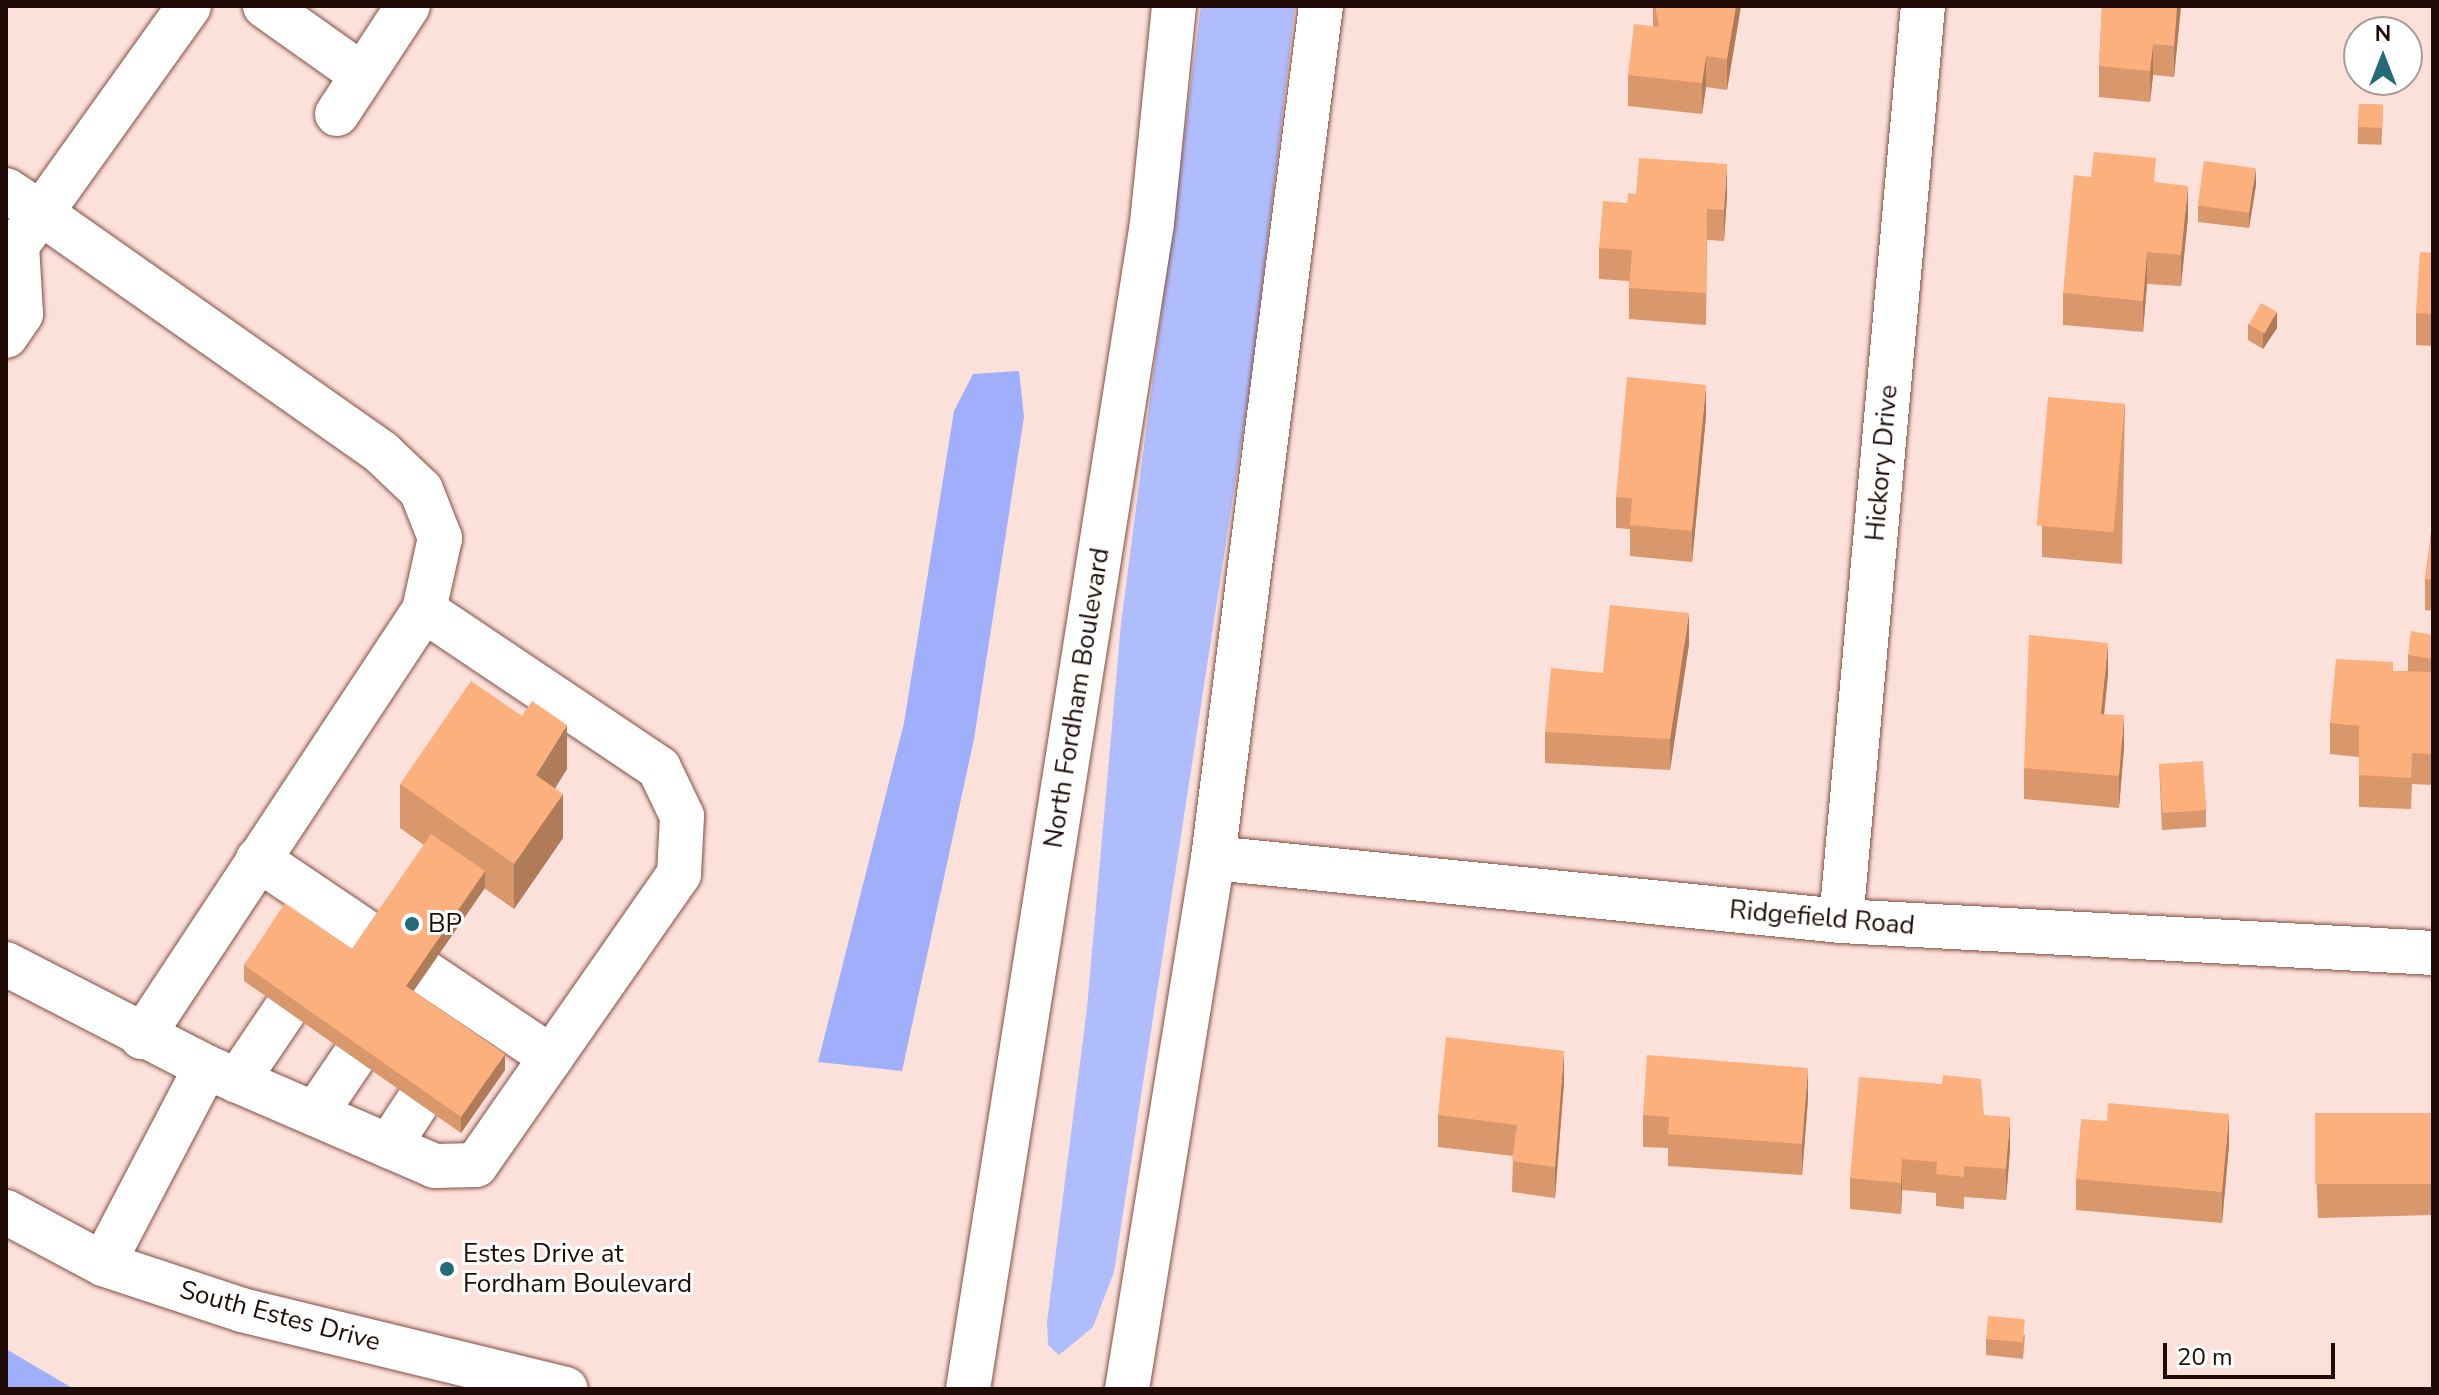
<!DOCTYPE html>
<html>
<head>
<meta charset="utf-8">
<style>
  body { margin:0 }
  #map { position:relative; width:2439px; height:1395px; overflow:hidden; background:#fce1db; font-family:"Nunito Sans",sans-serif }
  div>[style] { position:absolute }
  .green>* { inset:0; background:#b0bdfd }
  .forest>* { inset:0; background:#9faffb }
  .roads { filter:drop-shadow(0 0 2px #844e41) drop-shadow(0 0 2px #844e41) }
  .minor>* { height:44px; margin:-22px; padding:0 22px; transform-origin:22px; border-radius:22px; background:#fff }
  .major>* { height:44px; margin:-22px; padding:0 22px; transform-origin:22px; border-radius:22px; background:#fff }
  .highway>* { height:44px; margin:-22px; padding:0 22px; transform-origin:22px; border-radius:22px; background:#fff }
  .wall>* { inset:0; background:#d9976c; transform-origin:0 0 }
  .shaded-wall>* { inset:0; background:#b07b58 }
  .building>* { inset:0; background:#fcb07d; transform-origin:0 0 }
  .dots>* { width:22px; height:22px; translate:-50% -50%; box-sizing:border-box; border:4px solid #fff; border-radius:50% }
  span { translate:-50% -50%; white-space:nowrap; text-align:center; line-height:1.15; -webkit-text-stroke:6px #fff; paint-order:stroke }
  .street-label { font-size:26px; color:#200b06 }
  .poi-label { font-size:26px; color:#200b06 }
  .left { translate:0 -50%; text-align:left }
  .frame { position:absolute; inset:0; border:8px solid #200b06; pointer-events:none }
  .north { position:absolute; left:2343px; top:16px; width:80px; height:80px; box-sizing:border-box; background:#fff; border:2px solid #a69d9b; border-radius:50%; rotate:0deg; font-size:22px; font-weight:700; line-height:32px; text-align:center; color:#200b06 }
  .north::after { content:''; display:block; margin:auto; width:28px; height:36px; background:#246a79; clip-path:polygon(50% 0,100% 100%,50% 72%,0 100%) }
  .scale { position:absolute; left:2163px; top:1343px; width:172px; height:36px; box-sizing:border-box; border:4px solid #200b06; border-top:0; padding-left:10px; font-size:24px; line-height:28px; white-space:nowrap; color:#200b06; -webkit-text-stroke:6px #fff; paint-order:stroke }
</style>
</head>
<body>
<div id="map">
  <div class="green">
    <i style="clip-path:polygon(1201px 6px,1295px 6px,1252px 373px,1114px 1272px,1093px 1327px,1059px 1355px,1048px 1345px,1047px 1322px,1087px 1008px,1121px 624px)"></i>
  </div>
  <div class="forest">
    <i style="clip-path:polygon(1019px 371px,1024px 417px,974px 739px,902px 1071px,818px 1062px,904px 723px,954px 411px,973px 374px)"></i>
    <i style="clip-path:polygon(6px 1349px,74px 1389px,6px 1389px)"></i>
  </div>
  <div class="roads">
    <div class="minor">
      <i style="left:265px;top:6px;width:118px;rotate:35.3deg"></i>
      <i style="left:337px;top:114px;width:129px;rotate:-56.7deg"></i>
      <i style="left:6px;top:190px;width:42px;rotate:33.3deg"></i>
      <i style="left:41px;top:213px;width:254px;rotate:-54.4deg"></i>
      <i style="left:6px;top:248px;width:11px;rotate:-15deg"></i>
      <i style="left:17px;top:245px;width:40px;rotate:-53deg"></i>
      <i style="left:41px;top:213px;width:417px;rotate:35.1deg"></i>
      <i style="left:382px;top:453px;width:54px;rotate:43.5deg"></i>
      <i style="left:421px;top:490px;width:52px;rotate:68.4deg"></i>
      <i style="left:440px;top:538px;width:74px;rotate:102.5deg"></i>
      <i style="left:424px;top:610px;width:512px;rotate:123.44deg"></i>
      <i style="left:6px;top:336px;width:27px;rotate:-56deg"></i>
      <i style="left:21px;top:314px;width:69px;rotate:-93.3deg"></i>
      <i style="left:1213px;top:858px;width:631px;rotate:5.73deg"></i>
      <i style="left:1841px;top:921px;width:593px;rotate:3.09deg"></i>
      <i style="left:258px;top:859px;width:138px;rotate:34deg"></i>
      <i style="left:1841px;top:921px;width:919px;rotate:-84.88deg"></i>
      <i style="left:6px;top:964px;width:225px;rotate:27.2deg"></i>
      <i style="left:206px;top:1067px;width:222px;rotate:117.6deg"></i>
      <i style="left:426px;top:973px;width:151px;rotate:33.9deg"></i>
      <i style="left:206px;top:1067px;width:249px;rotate:23.4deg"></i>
      <i style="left:435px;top:1166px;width:41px;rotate:-1.4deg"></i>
      <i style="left:476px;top:1165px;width:355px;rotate:-55.1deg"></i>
      <i style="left:679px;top:874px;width:58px;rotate:-87deg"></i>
      <i style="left:682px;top:816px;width:53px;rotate:-115.6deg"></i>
      <i style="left:659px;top:768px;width:283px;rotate:-146.1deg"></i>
      <i style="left:237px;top:1081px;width:86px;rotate:-55.9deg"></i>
      <i style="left:315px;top:1114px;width:68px;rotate:-55.8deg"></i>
      <i style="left:389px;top:1146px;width:51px;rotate:-56.9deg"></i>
    </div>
    <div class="major">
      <i style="left:6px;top:1212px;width:110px;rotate:28.2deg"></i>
      <i style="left:103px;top:1264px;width:146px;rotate:18.3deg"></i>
      <i style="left:242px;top:1310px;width:333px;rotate:13.7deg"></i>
    </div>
    <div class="highway">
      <i style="left:968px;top:1389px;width:1180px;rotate:-81.03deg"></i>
      <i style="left:1152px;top:223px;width:218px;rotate:-84.2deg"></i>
      <i style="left:1127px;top:1389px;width:538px;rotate:-80.8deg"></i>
      <i style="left:1213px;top:858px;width:859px;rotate:-82.78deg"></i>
    </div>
  </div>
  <div class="wall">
    <i style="clip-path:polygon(1653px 6px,1741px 6px,1727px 90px,1706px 87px,1702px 114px,1628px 106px,1628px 75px,1653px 26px)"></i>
    <i style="clip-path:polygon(2102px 6px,2181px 6px,2174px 77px,2153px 75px,2150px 102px,2099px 97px,2099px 66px)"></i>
    <i style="left:2359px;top:104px;width:24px;height:40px;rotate:2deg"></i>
    <i style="clip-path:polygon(2156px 182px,2188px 217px,2181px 286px,2147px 284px,2143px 332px,2063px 325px,2063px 293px)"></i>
    <i style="clip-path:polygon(2256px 185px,2249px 228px,2198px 222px,2198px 206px)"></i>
    <i style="clip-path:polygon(1636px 194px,1727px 195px,1724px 241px,1707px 240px,1706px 325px,1629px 319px,1629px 281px,1599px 279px,1599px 248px,1627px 203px)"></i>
    <i style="clip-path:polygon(2433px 253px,2433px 346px,2416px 345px,2416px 313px)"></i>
    <i style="clip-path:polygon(2248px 324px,2277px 328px,2263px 349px,2248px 340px)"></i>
    <i style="clip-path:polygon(2125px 404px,2122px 564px,2042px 557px,2042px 526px)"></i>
    <i style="clip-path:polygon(1706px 416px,1692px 562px,1630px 556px,1630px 529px,1616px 528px,1616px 497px)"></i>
    <i style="clip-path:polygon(2433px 518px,2433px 611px,2425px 610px,2425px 579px)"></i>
    <i style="clip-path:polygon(2433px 635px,2433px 785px,2412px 784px,2411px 809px,2359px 807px,2359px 757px,2330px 754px,2330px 723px,2393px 671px,2408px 671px,2408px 655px)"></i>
    <i style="clip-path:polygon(1689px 644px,1670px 770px,1545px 763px,1545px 732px,1603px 673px)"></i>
    <i style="clip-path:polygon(2108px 674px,2104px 714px,2124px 747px,2119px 808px,2024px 799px,2024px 768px)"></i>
    <i style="clip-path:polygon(2159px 764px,2206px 810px,2206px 827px,2162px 830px)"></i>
    <i style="clip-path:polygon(567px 769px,555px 788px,563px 838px,514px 909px,484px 888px,413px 991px,505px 1070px,461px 1133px,244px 981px,244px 965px,352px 949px,424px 845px,400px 828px,400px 784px)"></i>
    <i style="clip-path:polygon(1564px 1082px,1555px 1198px,1512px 1192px,1513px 1156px,1438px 1147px,1438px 1115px)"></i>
    <i style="clip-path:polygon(1808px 1099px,1802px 1175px,1668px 1166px,1668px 1148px,1643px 1147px,1643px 1115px)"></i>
    <i style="clip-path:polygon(2433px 1113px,2433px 1215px,2318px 1218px,2315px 1148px,2315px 1116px)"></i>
    <i style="clip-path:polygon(1984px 1115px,2010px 1149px,2006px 1200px,1964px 1197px,1964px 1209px,1936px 1206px,1936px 1193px,1902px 1190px,1901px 1214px,1850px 1209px,1850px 1178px)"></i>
    <i style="clip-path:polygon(2107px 1121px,2229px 1145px,2222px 1223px,2076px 1210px,2076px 1179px)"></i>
    <i style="clip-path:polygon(2025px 1335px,2023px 1359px,1986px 1355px,1986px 1339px)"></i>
  </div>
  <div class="shaded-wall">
    <i style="clip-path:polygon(1736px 6px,1741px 6px,1727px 90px,1727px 59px)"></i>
    <i style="clip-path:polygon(2177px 6px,2181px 6px,2174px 77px,2174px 46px)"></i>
    <i style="clip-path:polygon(2153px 44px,2153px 75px,2150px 102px,2150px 71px)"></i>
    <i style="clip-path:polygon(1706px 56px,1706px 87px,1702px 114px,1702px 83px)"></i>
    <i style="clip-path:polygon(1727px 164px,1727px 195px,1724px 241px,1724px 210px)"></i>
    <i style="clip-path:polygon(2256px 168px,2256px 185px,2249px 228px,2249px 212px)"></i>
    <i style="clip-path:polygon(2188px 186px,2188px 217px,2181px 286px,2181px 255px)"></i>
    <i style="clip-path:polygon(2147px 252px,2147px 284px,2143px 332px,2143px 301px)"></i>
    <i style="clip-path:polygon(2277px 312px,2277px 328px,2263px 349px,2263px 333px)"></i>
    <i style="clip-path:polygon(1706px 385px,1706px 416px,1692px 562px,1692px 531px)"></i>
    <i style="clip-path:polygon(1689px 613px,1689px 644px,1670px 770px,1670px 739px)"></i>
    <i style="clip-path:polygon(2108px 643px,2108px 674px,2101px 745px,2101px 714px)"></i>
    <i style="clip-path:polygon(2124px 715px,2124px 747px,2119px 808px,2119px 776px)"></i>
    <i style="clip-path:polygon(567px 725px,567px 769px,536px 819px,536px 775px)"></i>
    <i style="clip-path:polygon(563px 794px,563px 838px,514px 909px,514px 864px)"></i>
    <i style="clip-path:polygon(485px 871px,485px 888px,406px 1002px,406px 986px)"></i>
    <i style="clip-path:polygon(1564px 1051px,1564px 1082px,1555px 1198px,1555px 1167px)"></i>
    <i style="clip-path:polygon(505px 1054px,505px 1070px,461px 1133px,461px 1117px)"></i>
    <i style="clip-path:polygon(1808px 1068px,1808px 1099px,1802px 1175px,1802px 1144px)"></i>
    <i style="clip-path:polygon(2229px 1114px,2229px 1145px,2222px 1223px,2222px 1192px)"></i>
    <i style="clip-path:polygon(2010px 1117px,2010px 1149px,2006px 1200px,2006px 1169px)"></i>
    <i style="clip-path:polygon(1902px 1159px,1902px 1190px,1901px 1214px,1901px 1183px)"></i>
  </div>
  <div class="building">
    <i style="clip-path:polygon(1655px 6px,1736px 6px,1727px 59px,1706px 56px,1702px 83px,1628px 75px,1634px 24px,1659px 27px)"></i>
    <i style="clip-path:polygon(2102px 6px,2177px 6px,2174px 46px,2153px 44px,2150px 71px,2099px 66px)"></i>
    <i style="left:2359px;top:104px;width:24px;height:23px;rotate:2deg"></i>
    <i style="clip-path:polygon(2094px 152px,2156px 158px,2154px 182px,2188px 186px,2181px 255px,2147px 252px,2143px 301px,2063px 293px,2074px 175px,2091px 177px)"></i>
    <i style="clip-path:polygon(1639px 158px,1727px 164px,1724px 210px,1707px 209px,1706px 293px,1629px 288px,1632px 250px,1599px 248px,1603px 201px,1627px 203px,1628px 193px,1636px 194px)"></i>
    <i style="left:2204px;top:161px;width:52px;height:45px;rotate:8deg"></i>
    <i style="clip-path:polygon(2420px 252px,2433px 253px,2433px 314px,2416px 313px)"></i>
    <i style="left:2261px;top:303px;width:18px;height:25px;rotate:29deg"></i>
    <i style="clip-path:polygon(1627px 377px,1706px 385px,1692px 531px,1630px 525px,1632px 498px,1616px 497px)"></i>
    <i style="left:2048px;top:397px;width:77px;height:129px;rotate:5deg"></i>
    <i style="clip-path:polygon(2433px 518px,2433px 580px,2425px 579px)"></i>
    <i style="clip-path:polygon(1610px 605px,1689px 613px,1670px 739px,1545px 732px,1551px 668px,1603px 673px)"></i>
    <i style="clip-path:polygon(2411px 631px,2433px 635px,2433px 659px,2408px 655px)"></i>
    <i style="clip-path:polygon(2029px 635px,2108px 643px,2101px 714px,2124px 715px,2119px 776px,2024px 768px)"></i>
    <i style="clip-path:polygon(2336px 659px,2393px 662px,2393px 671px,2433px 672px,2433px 754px,2412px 753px,2411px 778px,2359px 775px,2359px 726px,2330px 723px)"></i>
    <i style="clip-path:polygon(471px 681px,522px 716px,532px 701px,567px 725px,536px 775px,563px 794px,514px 864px,400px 784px)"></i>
    <i style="left:2203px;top:761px;width:49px;height:44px;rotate:86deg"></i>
    <i style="clip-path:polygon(431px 834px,485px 871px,406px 986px,505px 1054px,461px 1117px,244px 965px,285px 903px,352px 949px)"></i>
    <i style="clip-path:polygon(1446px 1037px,1564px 1051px,1555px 1167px,1512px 1161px,1517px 1125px,1438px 1115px)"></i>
    <i style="clip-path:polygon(1647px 1055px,1808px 1068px,1802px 1144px,1668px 1134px,1669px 1117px,1643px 1115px)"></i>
    <i style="clip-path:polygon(1943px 1075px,1981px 1079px,1984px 1115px,2010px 1117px,2006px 1169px,1964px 1166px,1964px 1177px,1936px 1174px,1937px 1162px,1902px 1159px,1901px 1183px,1850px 1178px,1859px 1077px,1942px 1084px)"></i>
    <i style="clip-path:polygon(2108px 1103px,2229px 1114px,2222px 1192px,2076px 1179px,2081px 1119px,2107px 1121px)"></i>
    <i style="left:2433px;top:1113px;width:71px;height:118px;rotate:90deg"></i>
    <i style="left:1988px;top:1316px;width:37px;height:23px;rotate:5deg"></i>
  </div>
  <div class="dots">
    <i style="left:412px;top:924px;background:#246a79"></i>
    <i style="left:447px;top:1269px;background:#246a79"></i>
  </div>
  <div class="street-label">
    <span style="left:1882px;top:463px;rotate:-85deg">Hickory Drive</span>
    <span style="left:1077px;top:698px;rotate:-81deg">North Fordham Boulevard</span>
    <span style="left:1822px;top:918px;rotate:5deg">Ridgefield Road</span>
    <span style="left:280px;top:1316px;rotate:15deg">South Estes Drive</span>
  </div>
  <div class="poi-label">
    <span class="left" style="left:428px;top:924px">BP</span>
    <span class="left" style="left:463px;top:1269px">Estes Drive at<br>Fordham Boulevard</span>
  </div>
  <div class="frame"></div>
  <div class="north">N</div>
  <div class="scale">20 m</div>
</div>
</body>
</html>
